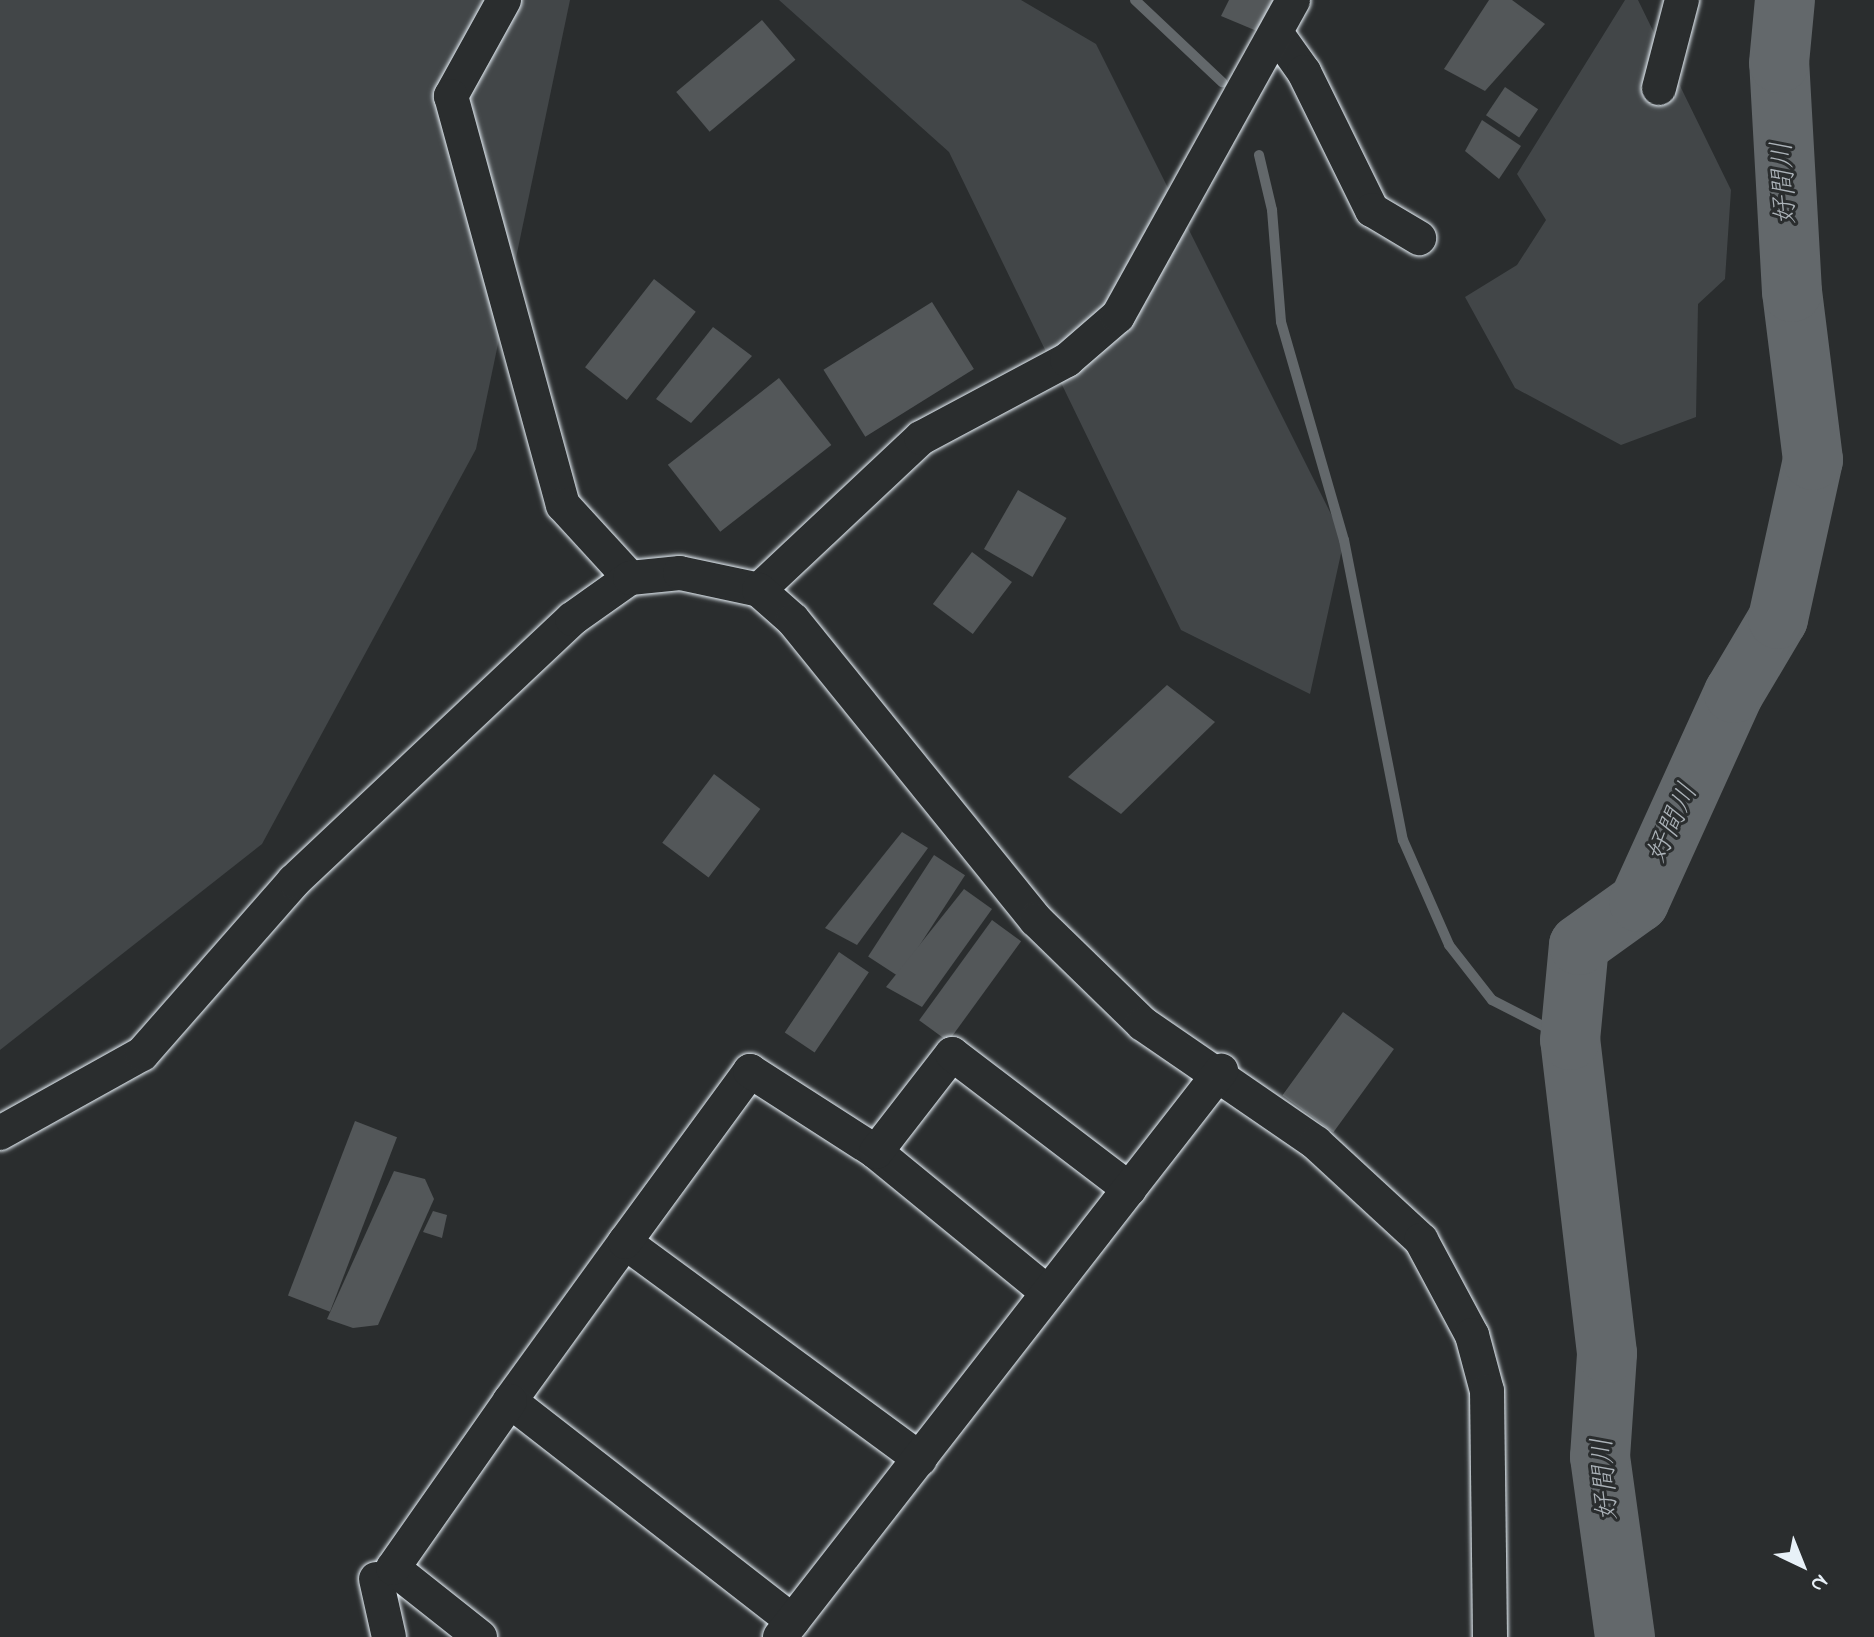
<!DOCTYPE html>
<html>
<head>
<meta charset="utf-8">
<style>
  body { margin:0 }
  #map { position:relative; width:1874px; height:1637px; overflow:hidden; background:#2a2d2e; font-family:"Indie Flower","Klee One",sans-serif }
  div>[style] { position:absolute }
  .green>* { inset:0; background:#424648 }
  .stream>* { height:10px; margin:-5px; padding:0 5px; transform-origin:5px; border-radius:5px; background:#63686b }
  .river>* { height:60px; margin:-30px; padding:0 30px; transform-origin:30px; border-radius:30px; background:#63686b }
  .building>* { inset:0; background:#535759; transform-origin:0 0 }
  .roads { filter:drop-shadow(0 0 2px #e8f1f8) drop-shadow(0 0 2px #e8f1f8) }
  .minor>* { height:34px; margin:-17px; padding:0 17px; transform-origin:17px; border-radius:17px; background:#2a2d2e }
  span { translate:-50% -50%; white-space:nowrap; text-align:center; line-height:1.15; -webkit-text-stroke:6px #2a2d2e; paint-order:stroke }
  .water-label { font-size:28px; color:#acb3b9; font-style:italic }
  .north { position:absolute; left:1762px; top:1525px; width:80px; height:80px; -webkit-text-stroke:6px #2a2d2e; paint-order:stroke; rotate:137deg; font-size:22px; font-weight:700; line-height:32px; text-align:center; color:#e8f1f8 }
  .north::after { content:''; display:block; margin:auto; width:28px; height:36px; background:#e8f1f8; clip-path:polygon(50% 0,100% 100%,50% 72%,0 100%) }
</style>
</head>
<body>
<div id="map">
  <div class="green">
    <i style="clip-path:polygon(0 0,570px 0,476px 449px,262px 844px,0 1050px)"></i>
    <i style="clip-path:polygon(779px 0,1021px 0,1096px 44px,1344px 540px,1310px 694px,1181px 630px,949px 152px)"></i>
    <i style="clip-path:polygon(1625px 0,1638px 0,1731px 190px,1725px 279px,1698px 304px,1696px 417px,1621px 445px,1515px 388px,1465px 297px,1517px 265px,1546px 220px,1517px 174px)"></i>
  </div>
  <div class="stream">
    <i style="left:1135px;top:0;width:120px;rotate:43.3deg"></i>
    <i style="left:1259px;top:155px;width:57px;rotate:76.7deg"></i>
    <i style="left:1272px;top:210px;width:112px;rotate:85.4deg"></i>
    <i style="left:1281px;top:322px;width:227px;rotate:73.9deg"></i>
    <i style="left:1344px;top:540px;width:306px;rotate:78.9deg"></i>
    <i style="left:1403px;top:840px;width:115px;rotate:66.3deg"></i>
    <i style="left:1449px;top:945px;width:70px;rotate:52deg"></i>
    <i style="left:1492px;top:1000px;width:88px;rotate:27.1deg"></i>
  </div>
  <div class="river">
    <i style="left:1625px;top:1637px;width:182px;rotate:-97.9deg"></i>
    <i style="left:1600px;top:1457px;width:104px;rotate:-86.1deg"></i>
    <i style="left:1607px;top:1353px;width:315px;rotate:-96.7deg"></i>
    <i style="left:1570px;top:1040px;width:95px;rotate:-84.6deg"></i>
    <i style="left:1579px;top:945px;width:74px;rotate:-35.6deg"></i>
    <i style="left:1639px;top:902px;width:230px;rotate:-65.6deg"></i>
    <i style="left:1734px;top:693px;width:86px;rotate:-59.3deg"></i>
    <i style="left:1778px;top:619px;width:163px;rotate:-77.6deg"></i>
    <i style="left:1813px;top:460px;width:169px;rotate:-97.1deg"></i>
    <i style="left:1792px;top:292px;width:229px;rotate:-93.2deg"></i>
    <i style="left:1779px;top:63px;width:63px;rotate:-84.6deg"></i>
  </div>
  <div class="building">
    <i style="clip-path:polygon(1229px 0,1279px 0,1264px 34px,1221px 16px)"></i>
    <i style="clip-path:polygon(1489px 0,1512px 0,1545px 24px,1485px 91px,1444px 69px)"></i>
    <i style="left:762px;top:20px;width:52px;height:112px;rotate:50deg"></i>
    <i style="left:1505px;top:87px;width:40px;height:34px;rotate:34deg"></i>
    <i style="clip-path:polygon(1482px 120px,1521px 146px,1499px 179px,1465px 151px)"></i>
    <i style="left:654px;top:279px;width:53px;height:112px;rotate:38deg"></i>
    <i style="left:932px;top:302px;width:79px;height:128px;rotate:58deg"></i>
    <i style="clip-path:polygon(713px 327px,752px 356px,691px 423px,656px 399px)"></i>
    <i style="left:779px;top:378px;width:85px;height:141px;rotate:52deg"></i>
    <i style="left:1018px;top:490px;width:56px;height:68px;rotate:30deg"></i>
    <i style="left:972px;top:552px;width:50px;height:65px;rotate:37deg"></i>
    <i style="clip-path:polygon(1167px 685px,1215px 722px,1121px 814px,1068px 777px)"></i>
    <i style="left:714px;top:774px;width:58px;height:86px;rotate:37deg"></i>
    <i style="clip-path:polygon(902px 832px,928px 848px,857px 945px,825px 928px)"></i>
    <i style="left:934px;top:855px;width:37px;height:121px;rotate:33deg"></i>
    <i style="clip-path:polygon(964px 889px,992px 909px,922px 1007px,886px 987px)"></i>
    <i style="left:992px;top:920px;width:36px;height:124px;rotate:36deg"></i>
    <i style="left:839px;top:952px;width:36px;height:97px;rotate:34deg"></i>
    <i style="left:1343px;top:1012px;width:63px;height:103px;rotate:36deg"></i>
    <i style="left:355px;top:1121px;width:45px;height:187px;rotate:21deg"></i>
    <i style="clip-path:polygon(394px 1171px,425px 1179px,434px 1199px,378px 1325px,353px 1328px,327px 1319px)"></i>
    <i style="clip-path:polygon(433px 1211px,447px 1215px,442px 1238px,423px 1232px)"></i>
  </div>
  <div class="roads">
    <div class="minor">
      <i style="left:504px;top:0;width:110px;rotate:118.9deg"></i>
      <i style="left:451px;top:96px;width:424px;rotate:74.7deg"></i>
      <i style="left:563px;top:505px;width:99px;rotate:47.5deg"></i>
      <i style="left:1277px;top:34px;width:47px;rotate:54.6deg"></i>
      <i style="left:1304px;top:72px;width:154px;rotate:63.8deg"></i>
      <i style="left:1372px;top:210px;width:55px;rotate:30.8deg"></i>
      <i style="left:1659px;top:88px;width:91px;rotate:-75.4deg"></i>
      <i style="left:759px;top:590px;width:222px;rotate:-43.2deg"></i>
      <i style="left:921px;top:438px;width:166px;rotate:-28.1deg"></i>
      <i style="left:1067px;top:360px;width:67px;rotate:-40.8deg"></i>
      <i style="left:1118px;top:316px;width:361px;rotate:-61deg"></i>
      <i style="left:0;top:1133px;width:162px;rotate:-29.1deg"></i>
      <i style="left:142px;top:1054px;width:230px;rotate:-48.7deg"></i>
      <i style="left:294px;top:881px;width:382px;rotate:-43.3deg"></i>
      <i style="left:572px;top:619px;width:71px;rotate:-35.3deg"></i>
      <i style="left:630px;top:578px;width:50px;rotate:-5.7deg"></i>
      <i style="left:680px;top:573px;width:81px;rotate:12.1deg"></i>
      <i style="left:759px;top:590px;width:45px;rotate:41.4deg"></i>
      <i style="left:793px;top:620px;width:386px;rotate:51deg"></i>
      <i style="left:1036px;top:920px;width:149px;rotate:44.2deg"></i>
      <i style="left:1143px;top:1024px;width:210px;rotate:34.5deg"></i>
      <i style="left:1316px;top:1143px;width:143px;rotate:42.7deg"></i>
      <i style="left:1421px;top:1240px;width:108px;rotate:61.8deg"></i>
      <i style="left:1472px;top:1335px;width:58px;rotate:75deg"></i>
      <i style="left:1487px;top:1391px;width:246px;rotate:89.3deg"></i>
      <i style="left:876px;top:1152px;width:222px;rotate:39.3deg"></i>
      <i style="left:625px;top:1242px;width:196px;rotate:125.9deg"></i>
      <i style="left:510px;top:1401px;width:358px;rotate:37.9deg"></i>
      <i style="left:920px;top:1459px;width:366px;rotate:-143.7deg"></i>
      <i style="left:625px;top:1242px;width:212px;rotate:-53.8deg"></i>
      <i style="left:750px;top:1071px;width:150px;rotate:32.7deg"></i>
      <i style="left:876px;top:1152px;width:124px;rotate:-52.2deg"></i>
      <i style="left:952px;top:1054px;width:223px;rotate:37.3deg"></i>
      <i style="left:376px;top:1579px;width:59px;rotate:77.4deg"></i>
      <i style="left:480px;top:1637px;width:111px;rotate:-141.6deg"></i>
      <i style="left:393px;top:1568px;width:204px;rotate:-55deg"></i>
      <i style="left:780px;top:1637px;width:718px;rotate:-52.08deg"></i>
    </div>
  </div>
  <div class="water-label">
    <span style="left:1786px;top:183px;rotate:-93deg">好間川</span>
    <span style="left:1674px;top:824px;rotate:-65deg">好間川</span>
    <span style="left:1607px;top:1479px;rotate:-94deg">好間川</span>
  </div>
  <div class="north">N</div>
</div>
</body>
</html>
